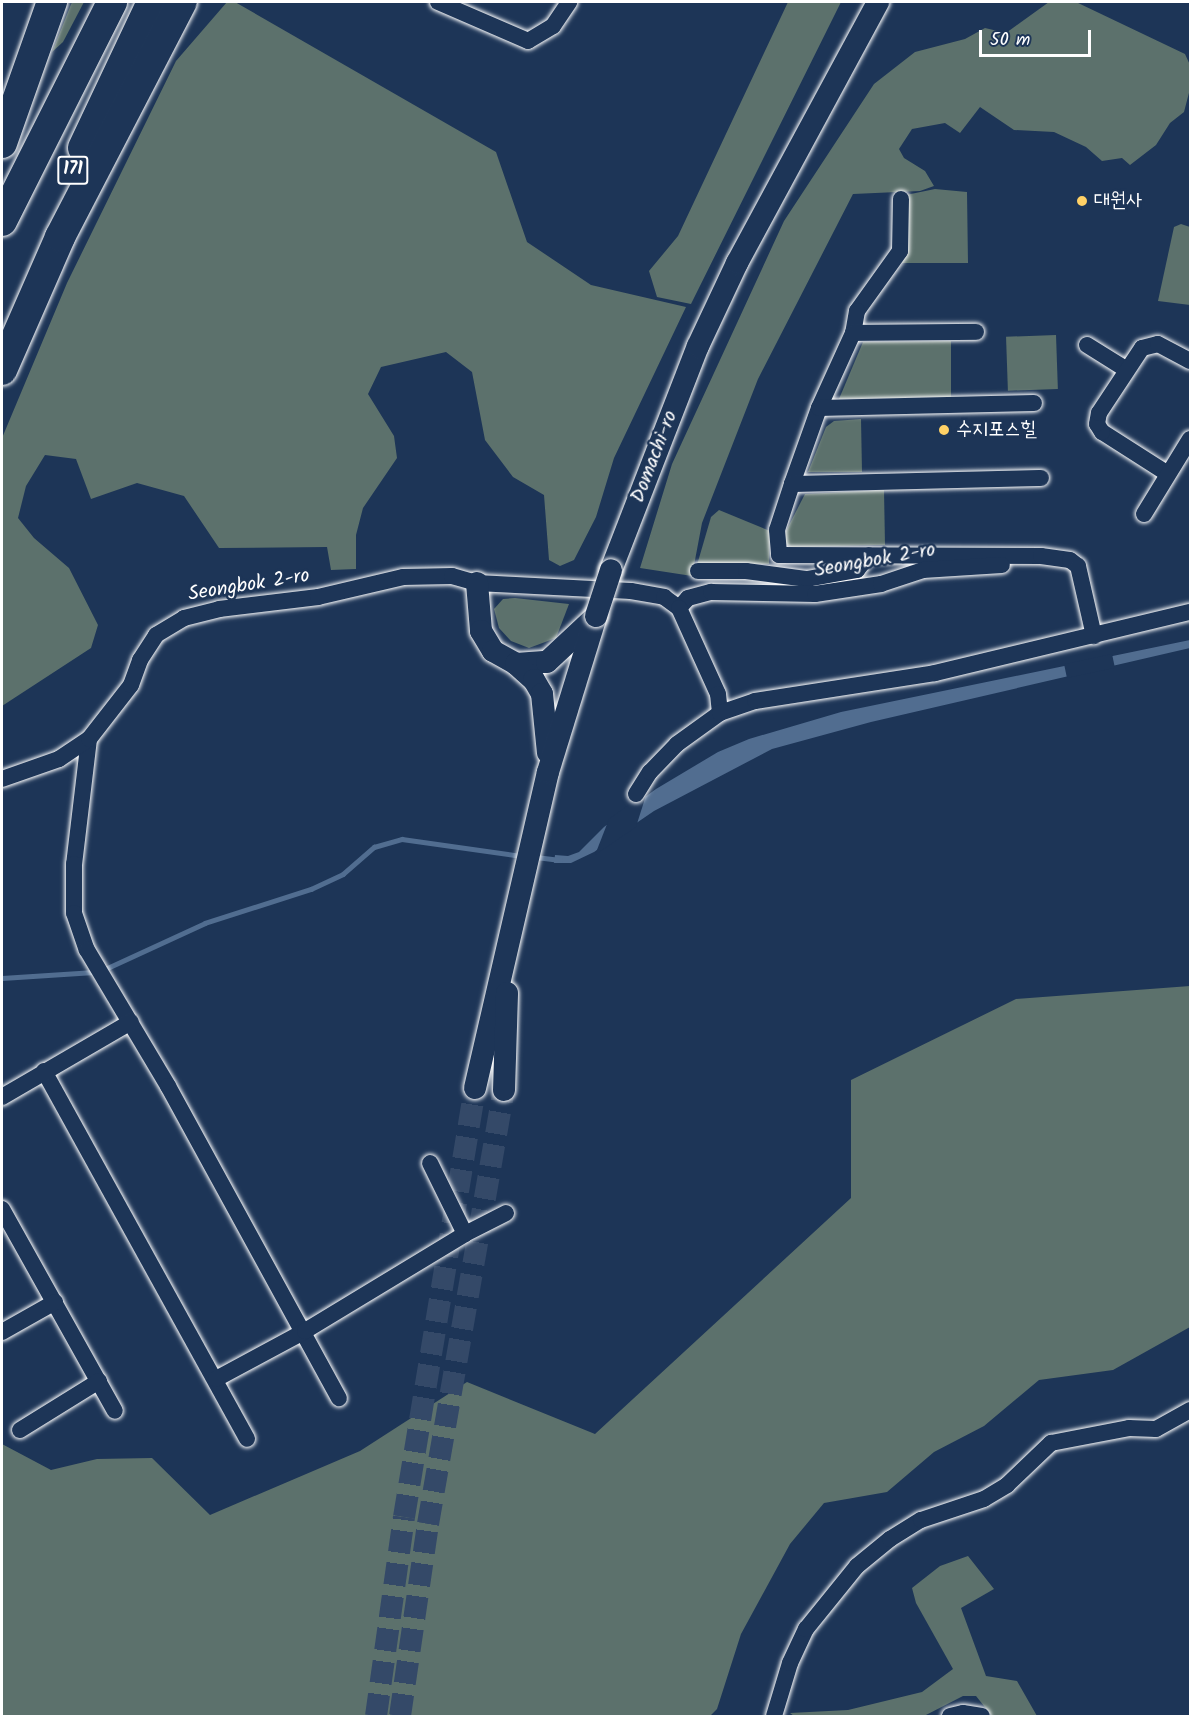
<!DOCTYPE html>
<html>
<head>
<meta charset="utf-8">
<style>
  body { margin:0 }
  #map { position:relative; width:1192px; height:1718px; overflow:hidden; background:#1d3557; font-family:Kalam,"Poor Story",sans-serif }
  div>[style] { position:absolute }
  .green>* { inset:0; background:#5c716c; transform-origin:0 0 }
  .water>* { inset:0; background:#516d90 }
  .pier>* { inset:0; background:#1d3557; transform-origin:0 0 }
  .stream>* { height:4.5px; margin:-2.25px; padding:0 2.25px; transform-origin:2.25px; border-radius:2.25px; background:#516d90 }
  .secondary-tunnel>* { height:22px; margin-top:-11px; transform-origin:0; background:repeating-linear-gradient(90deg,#344968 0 22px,transparent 0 33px) }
  .roads { filter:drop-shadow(0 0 2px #fff) drop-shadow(0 0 2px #fff) }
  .minor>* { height:16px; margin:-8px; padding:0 8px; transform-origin:8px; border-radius:8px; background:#1d3557 }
  .secondary>* { height:22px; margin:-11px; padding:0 11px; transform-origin:11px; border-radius:11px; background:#1d3557 }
  .motorway>* { height:30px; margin:-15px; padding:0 15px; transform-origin:15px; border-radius:15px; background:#1d3557 }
  .bridges { filter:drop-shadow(0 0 2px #fff) drop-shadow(0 0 2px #fff) }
  .secondary-bridge>* { height:22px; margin:-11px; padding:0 11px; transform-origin:11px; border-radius:11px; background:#1d3557 }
  .dots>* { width:16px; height:16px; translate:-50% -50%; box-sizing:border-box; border:3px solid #1d3557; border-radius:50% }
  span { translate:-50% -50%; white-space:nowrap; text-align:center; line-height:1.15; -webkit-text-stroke:5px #1d3557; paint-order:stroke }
  .shield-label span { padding:2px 4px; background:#1d3557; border:2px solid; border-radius:4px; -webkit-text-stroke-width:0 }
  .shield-label { font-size:18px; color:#fff; font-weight:700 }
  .poi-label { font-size:20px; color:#fff }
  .left { translate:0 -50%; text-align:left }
  .street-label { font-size:20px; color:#fff }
  .frame { position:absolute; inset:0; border:3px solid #fff; pointer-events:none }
  .scale { position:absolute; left:979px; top:30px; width:112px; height:27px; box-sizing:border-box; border:3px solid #fff; border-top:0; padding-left:8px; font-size:18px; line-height:21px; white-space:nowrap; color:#fff; -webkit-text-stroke:4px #1d3557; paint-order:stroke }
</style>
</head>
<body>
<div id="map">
  <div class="green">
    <i style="clip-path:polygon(72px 2px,84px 2px,63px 42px,52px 52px)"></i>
    <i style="clip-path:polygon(227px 2px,235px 2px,496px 152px,527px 242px,591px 285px,686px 307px,614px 458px,596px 517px,574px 560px,560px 566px,549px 560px,544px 495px,513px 477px,485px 440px,472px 372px,446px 352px,381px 367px,368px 394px,394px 436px,397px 458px,363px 508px,356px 535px,356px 569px,331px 570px,327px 547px,219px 548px,184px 496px,137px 483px,91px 499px,76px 459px,45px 455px,26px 486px,18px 518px,34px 538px,69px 568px,98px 625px,91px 648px,2px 706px,2px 438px,67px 283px,176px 61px)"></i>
    <i style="clip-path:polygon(788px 2px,841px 2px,691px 304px,657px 297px,649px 271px,678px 236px)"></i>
    <i style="clip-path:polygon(1049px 2px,1076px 2px,1185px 54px,1190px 65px,1190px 89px,1184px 112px,1170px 123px,1156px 145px,1130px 165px,1122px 158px,1102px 161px,1086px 147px,1054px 132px,1014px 130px,980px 107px,960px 133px,945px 123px,912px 129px,899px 149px,904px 158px,925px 171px,934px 186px,920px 191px,853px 194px,758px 379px,702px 523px,692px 576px,640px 568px,672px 464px,784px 221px,874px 84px,915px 52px,965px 39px,985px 28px,1006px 33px)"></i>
    <i style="clip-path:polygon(935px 189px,967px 192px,968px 263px,902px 263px,908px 248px,906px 195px)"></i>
    <i style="clip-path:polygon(1181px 224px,1190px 227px,1190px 305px,1158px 301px,1174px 227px)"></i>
    <i style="left:1056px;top:335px;width:54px;height:50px;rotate:88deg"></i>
    <i style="clip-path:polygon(951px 341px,951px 397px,839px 399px,863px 342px)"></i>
    <i style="clip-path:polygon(861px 419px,862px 472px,808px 472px,826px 427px,834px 421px)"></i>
    <i style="clip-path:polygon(884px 490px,885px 545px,791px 547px,785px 543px,785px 533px,805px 494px)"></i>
    <i style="clip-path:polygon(719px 510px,770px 531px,769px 564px,697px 565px,711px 517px)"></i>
    <i style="clip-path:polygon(503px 599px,515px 598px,569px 604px,556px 638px,529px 648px,511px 641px,499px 628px,494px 609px)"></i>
    <i style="clip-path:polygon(1190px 986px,1190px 1327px,1113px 1370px,1039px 1380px,984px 1426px,934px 1452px,887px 1492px,824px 1503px,790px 1544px,741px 1634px,717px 1709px,710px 1716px,2px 1716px,2px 1444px,51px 1470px,97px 1459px,152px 1458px,210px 1515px,360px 1451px,467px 1382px,595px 1434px,851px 1198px,851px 1080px,1016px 999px)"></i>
    <i style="clip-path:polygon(968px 1556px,994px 1589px,961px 1608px,986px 1676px,1017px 1681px,1037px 1716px,992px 1716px,976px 1696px,963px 1696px,924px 1716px,794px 1716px,790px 1713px,848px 1710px,922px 1692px,953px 1669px,916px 1603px,912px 1588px,940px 1566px)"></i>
  </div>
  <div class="water">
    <i style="clip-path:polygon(1190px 640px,1190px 648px,871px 722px,772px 749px,654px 811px,594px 852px,571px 863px,554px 863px,555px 855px,568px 856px,579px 852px,604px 827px,656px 789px,718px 752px,749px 739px,841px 712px)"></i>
  </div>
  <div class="pier">
    <i style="left:1112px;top:654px;width:14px;height:49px;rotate:78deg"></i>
    <i style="clip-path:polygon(647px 792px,636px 827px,595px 855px,609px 819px)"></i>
  </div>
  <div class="stream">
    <i style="left:536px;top:857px;width:24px;rotate:7deg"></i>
    <i style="left:103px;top:970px;width:112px;rotate:-24.7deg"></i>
    <i style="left:205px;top:923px;width:111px;rotate:-17.8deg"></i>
    <i style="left:311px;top:889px;width:35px;rotate:-25deg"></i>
    <i style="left:343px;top:874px;width:41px;rotate:-41.1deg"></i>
    <i style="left:374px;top:847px;width:29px;rotate:-16deg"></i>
    <i style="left:402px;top:839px;width:121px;rotate:8.1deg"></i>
    <i style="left:2px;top:978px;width:92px;rotate:-3.7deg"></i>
  </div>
  <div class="secondary-tunnel">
    <i style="left:376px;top:1716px;width:201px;rotate:-82deg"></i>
    <i style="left:404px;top:1517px;width:435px;rotate:-80.6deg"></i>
    <i style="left:400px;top:1716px;width:194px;rotate:-81.7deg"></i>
    <i style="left:428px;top:1524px;width:441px;rotate:-80.1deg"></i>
  </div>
  <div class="roads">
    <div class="minor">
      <i style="left:438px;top:2px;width:98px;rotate:23.4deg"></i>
      <i style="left:528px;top:41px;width:29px;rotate:-31deg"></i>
      <i style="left:553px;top:26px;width:29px;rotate:-56deg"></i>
      <i style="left:901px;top:199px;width:52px;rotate:91.1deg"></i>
      <i style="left:900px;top:251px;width:74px;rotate:125.6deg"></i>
      <i style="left:857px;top:311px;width:22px;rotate:100deg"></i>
      <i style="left:853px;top:333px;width:82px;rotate:114.4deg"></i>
      <i style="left:819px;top:408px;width:81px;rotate:109.6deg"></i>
      <i style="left:792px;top:484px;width:48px;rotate:108.1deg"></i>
      <i style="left:777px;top:530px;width:25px;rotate:85deg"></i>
      <i style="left:779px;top:555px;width:262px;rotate:0.2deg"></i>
      <i style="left:1041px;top:556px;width:29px;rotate:8deg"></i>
      <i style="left:1070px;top:560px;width:10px;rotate:37deg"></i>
      <i style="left:1078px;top:566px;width:72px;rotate:77.1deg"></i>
      <i style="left:853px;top:333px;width:123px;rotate:-0.5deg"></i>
      <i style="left:1087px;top:345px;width:47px;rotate:32deg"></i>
      <i style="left:819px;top:408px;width:215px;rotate:-1.3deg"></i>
      <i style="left:1168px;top:474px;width:78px;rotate:-147.5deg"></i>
      <i style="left:1102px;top:432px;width:9px;rotate:-122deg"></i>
      <i style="left:1097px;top:424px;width:11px;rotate:-80deg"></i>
      <i style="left:1099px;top:413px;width:78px;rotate:-56.5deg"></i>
      <i style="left:1142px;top:348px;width:16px;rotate:-14deg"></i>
      <i style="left:1158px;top:344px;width:36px;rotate:28deg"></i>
      <i style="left:792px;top:484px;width:249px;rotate:-1.4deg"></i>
      <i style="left:1144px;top:514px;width:88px;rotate:-58.5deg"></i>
      <i style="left:698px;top:571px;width:48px"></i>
      <i style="left:746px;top:571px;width:62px;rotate:7.5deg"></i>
      <i style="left:807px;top:579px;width:51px;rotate:-10.2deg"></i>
      <i style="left:857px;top:570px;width:19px;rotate:-51deg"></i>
      <i style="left:679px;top:608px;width:13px;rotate:-48deg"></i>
      <i style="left:688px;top:598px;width:24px;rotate:-15deg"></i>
      <i style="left:711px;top:592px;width:104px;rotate:1.1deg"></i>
      <i style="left:815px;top:594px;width:67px;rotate:-8.6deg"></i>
      <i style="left:881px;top:584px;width:44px;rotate:-18.4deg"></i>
      <i style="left:923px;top:570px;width:79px;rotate:-3.6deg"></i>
      <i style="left:89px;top:739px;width:126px;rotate:96.8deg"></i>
      <i style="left:74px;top:864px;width:49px;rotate:90deg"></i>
      <i style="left:74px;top:913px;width:39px;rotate:71deg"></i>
      <i style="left:87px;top:950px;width:158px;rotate:59.2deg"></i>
      <i style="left:168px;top:1086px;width:356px;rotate:61.3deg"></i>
      <i style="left:2px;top:779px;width:60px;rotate:-19.3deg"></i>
      <i style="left:59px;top:759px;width:36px;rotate:-34deg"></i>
      <i style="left:89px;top:739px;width:68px;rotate:-52.1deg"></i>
      <i style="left:131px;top:685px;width:27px;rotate:-70deg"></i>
      <i style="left:140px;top:660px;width:30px;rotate:-57deg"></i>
      <i style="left:156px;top:635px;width:33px;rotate:-31deg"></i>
      <i style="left:184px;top:618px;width:36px;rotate:-14deg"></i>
      <i style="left:219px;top:609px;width:100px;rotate:-6.9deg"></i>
      <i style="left:318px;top:597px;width:87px;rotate:-13.2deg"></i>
      <i style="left:403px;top:577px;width:49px;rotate:-1.2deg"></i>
      <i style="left:452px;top:576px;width:26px;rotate:16deg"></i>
      <i style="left:477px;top:583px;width:154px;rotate:3deg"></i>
      <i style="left:631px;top:591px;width:34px;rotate:10deg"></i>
      <i style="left:664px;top:597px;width:19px;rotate:36deg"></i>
      <i style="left:679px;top:608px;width:94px;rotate:65.6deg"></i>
      <i style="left:718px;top:694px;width:19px;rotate:84deg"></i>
      <i style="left:636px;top:794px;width:26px;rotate:-58deg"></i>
      <i style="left:650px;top:772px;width:39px;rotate:-46deg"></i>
      <i style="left:677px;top:744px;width:53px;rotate:-35.8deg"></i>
      <i style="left:720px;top:713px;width:37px;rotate:-19deg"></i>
      <i style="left:755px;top:701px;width:182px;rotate:-8.8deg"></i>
      <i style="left:935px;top:673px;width:262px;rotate:-13.5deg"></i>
      <i style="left:44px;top:1071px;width:420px;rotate:61.1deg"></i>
      <i style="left:2px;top:1097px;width:149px;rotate:-30.2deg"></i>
      <i style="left:2px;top:1209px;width:231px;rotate:60.8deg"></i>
      <i style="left:465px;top:1234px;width:46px;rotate:-27.1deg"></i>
      <i style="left:2px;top:1332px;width:61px;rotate:-29.5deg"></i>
      <i style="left:216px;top:1379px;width:101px;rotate:-28.3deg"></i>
      <i style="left:305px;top:1331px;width:187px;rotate:-31.2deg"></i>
      <i style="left:465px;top:1234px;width:79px;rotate:-116.2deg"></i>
      <i style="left:20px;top:1430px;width:93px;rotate:-31.8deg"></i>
      <i style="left:774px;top:1716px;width:55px;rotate:-73.2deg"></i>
      <i style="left:790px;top:1663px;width:38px;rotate:-65deg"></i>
      <i style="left:806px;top:1629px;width:81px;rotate:-51deg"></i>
      <i style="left:857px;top:1566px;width:43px;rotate:-39.3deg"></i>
      <i style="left:890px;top:1539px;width:36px;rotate:-32deg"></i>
      <i style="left:921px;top:1520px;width:66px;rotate:-18.4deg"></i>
      <i style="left:984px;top:1499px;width:27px;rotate:-31deg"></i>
      <i style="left:1007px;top:1485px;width:61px;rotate:-43.7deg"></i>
      <i style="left:1051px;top:1443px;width:79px;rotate:-10.9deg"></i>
      <i style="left:1129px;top:1428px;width:27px;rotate:2deg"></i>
      <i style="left:1156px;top:1429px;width:39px;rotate:-29deg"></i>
      <i style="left:950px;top:1716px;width:13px;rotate:-13deg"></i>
      <i style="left:963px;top:1713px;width:19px;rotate:9deg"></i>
    </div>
    <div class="secondary">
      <i style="left:611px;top:570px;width:240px;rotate:-68.8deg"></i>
      <i style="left:698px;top:346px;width:92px;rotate:-64.8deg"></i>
      <i style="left:737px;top:263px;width:297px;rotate:-61.6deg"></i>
      <i style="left:477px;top:583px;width:48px;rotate:85.2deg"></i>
      <i style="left:481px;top:631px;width:23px;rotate:59deg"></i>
      <i style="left:493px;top:651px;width:26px;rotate:29deg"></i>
      <i style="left:516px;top:664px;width:31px;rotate:-4deg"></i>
      <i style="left:547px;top:662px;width:63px;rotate:-43.1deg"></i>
      <i style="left:516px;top:664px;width:24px;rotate:42deg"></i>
      <i style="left:534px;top:680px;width:16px;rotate:60deg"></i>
      <i style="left:542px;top:694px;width:59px;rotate:84.2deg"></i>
      <i style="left:475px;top:1088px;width:324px;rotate:-77deg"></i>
      <i style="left:548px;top:772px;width:163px;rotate:-72.9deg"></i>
      <i style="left:504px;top:1090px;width:97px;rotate:-88.2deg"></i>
    </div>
    <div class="motorway">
      <i style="left:2px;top:143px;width:150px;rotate:-70.5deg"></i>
      <i style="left:83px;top:148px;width:161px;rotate:-64.7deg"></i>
      <i style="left:2px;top:221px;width:245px;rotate:-63.3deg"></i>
      <i style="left:2px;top:370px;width:145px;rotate:-66.4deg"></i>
      <i style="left:60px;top:237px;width:265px;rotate:-62.6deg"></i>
    </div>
  </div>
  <div class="bridges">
    <div class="secondary-bridge">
      <i style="left:596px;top:616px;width:48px;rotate:-71.9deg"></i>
    </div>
  </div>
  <div class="dots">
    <i style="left:1082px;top:201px;background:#ffd166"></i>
    <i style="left:944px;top:430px;background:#ffd166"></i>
  </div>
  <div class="shield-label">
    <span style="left:73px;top:170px">171</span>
  </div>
  <div class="poi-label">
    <span class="left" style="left:1094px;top:201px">대원사</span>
    <span class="left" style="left:956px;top:430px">수지포스힐</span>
  </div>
  <div class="street-label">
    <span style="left:655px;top:457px;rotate:-69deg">Domachi-ro</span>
    <span style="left:875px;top:561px;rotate:-10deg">Seongbok 2-ro</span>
    <span style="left:249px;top:586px;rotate:-9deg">Seongbok 2-ro</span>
  </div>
  <div class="frame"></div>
  <div class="scale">50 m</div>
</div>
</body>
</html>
